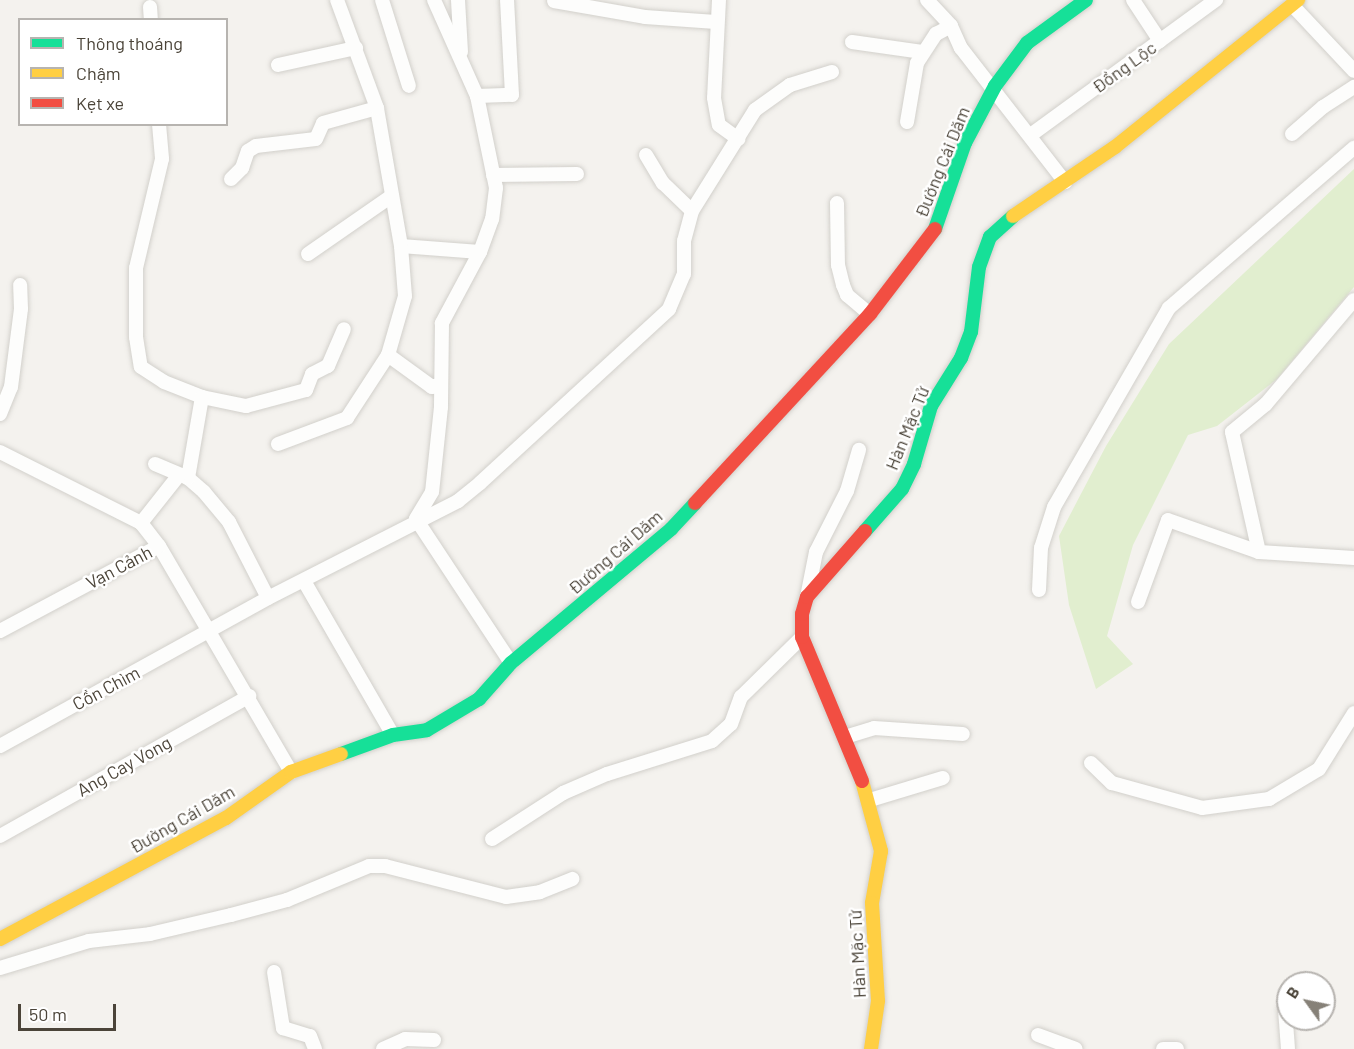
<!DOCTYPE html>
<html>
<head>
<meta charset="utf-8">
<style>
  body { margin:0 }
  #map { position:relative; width:1354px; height:1049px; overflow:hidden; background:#f4f2ee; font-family:Barlow,sans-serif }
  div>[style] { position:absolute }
  .green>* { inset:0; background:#e1eecf }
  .roads { filter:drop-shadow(0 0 2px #d2d0cb) drop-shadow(0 0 2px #d2d0cb) }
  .street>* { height:14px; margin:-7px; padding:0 7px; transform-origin:7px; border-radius:7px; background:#fdfdfc }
  .fast>* { height:14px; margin:-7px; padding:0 7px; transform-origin:7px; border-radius:7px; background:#16e098 }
  .slow>* { height:14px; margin:-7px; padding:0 7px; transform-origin:7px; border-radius:7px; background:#ffcf43 }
  .jam>* { height:14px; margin:-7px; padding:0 7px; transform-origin:7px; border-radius:7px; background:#f24e42 }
  span { translate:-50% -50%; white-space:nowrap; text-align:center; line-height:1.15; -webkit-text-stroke:5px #fff; paint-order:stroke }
  .street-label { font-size:18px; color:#4b4439 }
  .legend { position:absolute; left:18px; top:18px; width:210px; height:108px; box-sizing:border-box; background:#fff; border:2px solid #b7b4b0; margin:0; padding:8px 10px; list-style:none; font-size:18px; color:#4b4439 }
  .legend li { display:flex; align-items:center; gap:12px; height:30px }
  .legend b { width:30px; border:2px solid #b7b4b0 }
  .north { position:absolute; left:1276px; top:971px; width:60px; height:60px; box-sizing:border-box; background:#fff; border:2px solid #b7b4b0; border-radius:50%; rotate:303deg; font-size:16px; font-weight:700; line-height:24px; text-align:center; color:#4b4439 }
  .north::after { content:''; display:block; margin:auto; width:21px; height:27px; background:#868178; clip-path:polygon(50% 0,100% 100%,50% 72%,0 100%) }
  .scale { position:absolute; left:18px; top:1004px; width:98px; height:27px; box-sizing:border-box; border:3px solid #4b4439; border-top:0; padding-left:8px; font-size:18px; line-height:21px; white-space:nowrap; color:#4b4439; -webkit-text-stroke:4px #fff; paint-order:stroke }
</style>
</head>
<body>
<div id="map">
  <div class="green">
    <i style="clip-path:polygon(1354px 169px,1354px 287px,1277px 379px,1217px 426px,1188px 435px,1133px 545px,1107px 636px,1133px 664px,1096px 689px,1069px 605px,1059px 536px,1106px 446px,1169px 344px)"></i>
  </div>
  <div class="roads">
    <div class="street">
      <i style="left:382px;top:0;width:90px;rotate:72.6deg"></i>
      <i style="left:434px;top:0;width:105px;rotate:65.9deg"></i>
      <i style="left:477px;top:96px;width:94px;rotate:78.3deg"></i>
      <i style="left:496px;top:188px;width:31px;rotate:97deg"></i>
      <i style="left:492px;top:219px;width:35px;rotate:110deg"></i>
      <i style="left:480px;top:252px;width:81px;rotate:118.2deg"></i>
      <i style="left:442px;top:323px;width:84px;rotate:90.7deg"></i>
      <i style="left:441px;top:407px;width:85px;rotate:96deg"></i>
      <i style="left:432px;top:492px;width:31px;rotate:121deg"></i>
      <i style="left:416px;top:519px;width:173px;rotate:56.6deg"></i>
      <i style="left:458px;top:0;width:52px;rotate:86.7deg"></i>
      <i style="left:719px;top:0;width:98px;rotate:92.9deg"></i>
      <i style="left:714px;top:98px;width:27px;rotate:80deg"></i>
      <i style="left:719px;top:125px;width:24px;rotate:36deg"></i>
      <i style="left:927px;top:0;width:35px;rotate:47deg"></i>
      <i style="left:951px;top:26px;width:24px;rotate:66deg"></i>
      <i style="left:961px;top:48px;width:170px;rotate:52.2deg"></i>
      <i style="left:1133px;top:0;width:49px;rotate:56.6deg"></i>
      <i style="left:554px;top:1px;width:92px;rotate:10deg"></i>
      <i style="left:645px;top:17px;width:71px;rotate:4deg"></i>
      <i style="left:1293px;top:6px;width:89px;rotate:46.8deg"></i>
      <i style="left:150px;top:7px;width:13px;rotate:86deg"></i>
      <i style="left:852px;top:42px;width:71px;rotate:8.1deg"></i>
      <i style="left:278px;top:65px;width:80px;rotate:-12.3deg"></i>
      <i style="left:477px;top:96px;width:35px;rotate:-2deg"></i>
      <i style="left:512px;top:95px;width:95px;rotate:-93deg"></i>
      <i style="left:907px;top:122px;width:60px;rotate:-80.4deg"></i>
      <i style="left:917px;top:63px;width:35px;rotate:-57deg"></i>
      <i style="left:936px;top:34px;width:17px;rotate:-28deg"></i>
      <i style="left:159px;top:124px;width:35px;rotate:85deg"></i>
      <i style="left:162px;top:159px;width:112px;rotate:103.4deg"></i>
      <i style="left:136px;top:268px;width:69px;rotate:90deg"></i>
      <i style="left:136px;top:337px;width:30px;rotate:81deg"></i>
      <i style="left:141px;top:367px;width:27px;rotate:33deg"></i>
      <i style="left:164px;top:382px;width:41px;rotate:21.5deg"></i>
      <i style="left:202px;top:397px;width:45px;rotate:11.6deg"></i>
      <i style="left:246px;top:406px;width:62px;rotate:-14.9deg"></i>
      <i style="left:306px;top:390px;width:17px;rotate:-69deg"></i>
      <i style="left:312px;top:374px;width:18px;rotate:-27deg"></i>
      <i style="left:328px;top:366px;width:40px;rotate:-66.6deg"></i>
      <i style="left:1032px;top:134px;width:228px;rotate:-36.1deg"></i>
      <i style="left:1292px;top:134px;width:41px;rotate:-41.1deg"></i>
      <i style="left:1323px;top:107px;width:37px;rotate:-33deg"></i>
      <i style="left:646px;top:155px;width:33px;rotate:59deg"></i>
      <i style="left:663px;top:183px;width:40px;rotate:44deg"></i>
      <i style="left:493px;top:175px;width:84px;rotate:-0.7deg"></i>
      <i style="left:231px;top:179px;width:16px;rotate:-45deg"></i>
      <i style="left:242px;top:168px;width:18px;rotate:-71deg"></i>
      <i style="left:248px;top:151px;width:9px;rotate:-32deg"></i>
      <i style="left:256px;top:146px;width:60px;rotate:-6.7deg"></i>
      <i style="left:316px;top:139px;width:17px;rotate:-66deg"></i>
      <i style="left:323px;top:123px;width:56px;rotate:-15.5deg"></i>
      <i style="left:837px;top:203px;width:62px;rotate:89.1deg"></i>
      <i style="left:838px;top:265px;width:21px;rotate:76deg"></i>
      <i style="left:843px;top:285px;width:11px;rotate:68deg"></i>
      <i style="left:847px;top:295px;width:30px;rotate:40deg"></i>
      <i style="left:401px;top:246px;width:79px;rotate:4.3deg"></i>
      <i style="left:308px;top:254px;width:100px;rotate:-34.8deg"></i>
      <i style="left:388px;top:355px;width:54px;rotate:36deg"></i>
      <i style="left:432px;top:387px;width:9px;rotate:-18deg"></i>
      <i style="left:0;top:414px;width:29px;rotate:-68deg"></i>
      <i style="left:11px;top:387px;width:79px;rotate:-82.7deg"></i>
      <i style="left:21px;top:309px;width:24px;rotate:-92deg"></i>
      <i style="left:278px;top:444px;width:74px;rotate:-20.6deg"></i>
      <i style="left:347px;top:418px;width:75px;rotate:-56.9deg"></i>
      <i style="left:388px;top:355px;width:61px;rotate:-73.9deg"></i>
      <i style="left:405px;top:296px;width:50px;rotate:-94.6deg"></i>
      <i style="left:401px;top:246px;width:140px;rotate:-99.9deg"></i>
      <i style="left:377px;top:108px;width:115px;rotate:-110.3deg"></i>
      <i style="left:0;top:452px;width:158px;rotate:26.7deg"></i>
      <i style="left:155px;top:464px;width:36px;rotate:23deg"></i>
      <i style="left:188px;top:478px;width:21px;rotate:41deg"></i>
      <i style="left:204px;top:492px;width:39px;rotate:50deg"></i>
      <i style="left:229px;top:522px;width:85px;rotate:62.8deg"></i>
      <i style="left:188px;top:478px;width:82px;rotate:-80.2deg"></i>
      <i style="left:159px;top:546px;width:262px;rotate:59.7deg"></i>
      <i style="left:1259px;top:552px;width:123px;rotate:-102.7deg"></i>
      <i style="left:1232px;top:432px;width:44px;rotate:-39.5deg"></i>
      <i style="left:1266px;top:404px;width:136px;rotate:-49.8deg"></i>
      <i style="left:304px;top:581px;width:178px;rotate:60deg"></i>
      <i style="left:1039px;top:590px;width:42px;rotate:-87.3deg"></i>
      <i style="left:1041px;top:548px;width:43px;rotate:-72.4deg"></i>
      <i style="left:1054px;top:507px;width:230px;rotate:-60deg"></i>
      <i style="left:1169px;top:308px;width:245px;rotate:-40.9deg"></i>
      <i style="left:807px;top:597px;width:46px;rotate:-78.7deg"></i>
      <i style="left:816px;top:552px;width:68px;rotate:-63.1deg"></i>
      <i style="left:847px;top:491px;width:43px;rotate:-73.7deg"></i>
      <i style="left:1138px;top:602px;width:87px;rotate:-69.9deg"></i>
      <i style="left:1168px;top:520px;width:96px;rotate:19.4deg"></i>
      <i style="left:1259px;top:552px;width:95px;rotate:3.6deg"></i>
      <i style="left:0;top:631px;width:180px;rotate:-28.1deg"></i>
      <i style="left:159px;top:546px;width:29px;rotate:-128deg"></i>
      <i style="left:141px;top:523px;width:61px;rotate:-51.6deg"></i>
      <i style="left:845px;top:737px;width:30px;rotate:-17deg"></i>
      <i style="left:874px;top:728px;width:89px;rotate:3.9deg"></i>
      <i style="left:0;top:746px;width:306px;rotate:-28.9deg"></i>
      <i style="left:268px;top:598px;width:213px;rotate:-27deg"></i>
      <i style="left:458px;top:501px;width:28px;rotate:-39deg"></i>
      <i style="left:480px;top:483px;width:257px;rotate:-42.6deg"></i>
      <i style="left:669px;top:309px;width:38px;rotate:-67deg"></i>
      <i style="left:684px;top:274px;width:33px;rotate:-90deg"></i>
      <i style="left:684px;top:241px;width:31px;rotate:-75deg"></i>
      <i style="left:692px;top:211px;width:119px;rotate:-58deg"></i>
      <i style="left:755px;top:110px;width:43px;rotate:-35.5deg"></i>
      <i style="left:790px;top:85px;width:44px;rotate:-17.2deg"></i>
      <i style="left:1091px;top:763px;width:29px;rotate:44deg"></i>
      <i style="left:1112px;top:783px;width:93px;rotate:15.5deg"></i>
      <i style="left:1202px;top:808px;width:68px;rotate:-7.7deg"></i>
      <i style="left:1269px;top:799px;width:58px;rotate:-31deg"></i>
      <i style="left:1319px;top:769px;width:66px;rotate:-58deg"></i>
      <i style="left:870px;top:800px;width:76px;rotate:-16.8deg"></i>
      <i style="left:0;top:836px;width:286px;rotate:-29.3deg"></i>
      <i style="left:492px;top:839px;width:85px;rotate:-32.9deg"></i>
      <i style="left:563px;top:793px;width:48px;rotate:-23.4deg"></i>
      <i style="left:607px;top:774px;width:110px;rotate:-17.4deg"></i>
      <i style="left:712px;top:741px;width:25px;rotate:-42deg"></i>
      <i style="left:731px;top:724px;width:29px;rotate:-70deg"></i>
      <i style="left:741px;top:697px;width:86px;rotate:-44.5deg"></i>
      <i style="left:0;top:968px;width:93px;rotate:-16.9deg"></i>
      <i style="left:89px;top:941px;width:61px;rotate:-6.5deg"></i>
      <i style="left:150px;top:934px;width:83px;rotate:-13.2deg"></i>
      <i style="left:231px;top:915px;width:58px;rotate:-15deg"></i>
      <i style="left:287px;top:900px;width:89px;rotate:-22.5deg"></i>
      <i style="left:369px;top:866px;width:16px"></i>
      <i style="left:385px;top:866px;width:125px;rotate:14.4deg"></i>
      <i style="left:506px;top:897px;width:34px;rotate:-8deg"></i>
      <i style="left:540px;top:892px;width:35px;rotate:-22deg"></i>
      <i style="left:274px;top:972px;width:57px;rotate:80.9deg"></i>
      <i style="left:283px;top:1028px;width:28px;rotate:17deg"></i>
      <i style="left:310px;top:1036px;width:14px;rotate:69deg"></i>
      <i style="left:1285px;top:1009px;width:40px;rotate:85.7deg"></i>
      <i style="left:1038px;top:1035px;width:40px;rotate:20.2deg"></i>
      <i style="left:383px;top:1049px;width:24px;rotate:-24deg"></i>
      <i style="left:405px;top:1039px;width:29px;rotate:2deg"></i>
      <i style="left:1163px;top:1049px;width:14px"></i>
    </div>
    <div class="fast">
      <i style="left:935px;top:229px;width:91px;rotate:-70.8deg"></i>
      <i style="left:965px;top:143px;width:64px;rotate:-62.2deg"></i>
      <i style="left:995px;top:86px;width:54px;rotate:-53.3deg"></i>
      <i style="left:1027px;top:43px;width:73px;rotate:-36.1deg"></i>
      <i style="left:865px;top:531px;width:56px;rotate:-48.6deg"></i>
      <i style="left:902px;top:489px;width:28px;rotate:-64deg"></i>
      <i style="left:914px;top:464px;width:60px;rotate:-73.7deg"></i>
      <i style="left:931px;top:406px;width:57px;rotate:-58deg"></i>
      <i style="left:961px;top:358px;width:28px;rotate:-69deg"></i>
      <i style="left:971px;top:332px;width:65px;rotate:-83deg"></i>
      <i style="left:979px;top:267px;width:32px;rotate:-70deg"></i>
      <i style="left:990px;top:237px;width:31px;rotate:-42deg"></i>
      <i style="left:341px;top:754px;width:55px;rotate:-20.1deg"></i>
      <i style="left:393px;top:735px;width:34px;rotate:-8deg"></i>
      <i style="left:427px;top:730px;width:61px;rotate:-30.8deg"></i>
      <i style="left:479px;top:699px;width:48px;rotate:-48.4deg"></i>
      <i style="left:511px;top:663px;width:209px;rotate:-39.9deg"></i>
      <i style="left:671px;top:529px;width:35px;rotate:-47deg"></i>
    </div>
    <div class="slow">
      <i style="left:1013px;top:216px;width:123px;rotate:-34.1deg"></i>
      <i style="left:1115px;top:147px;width:235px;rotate:-38.8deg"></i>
      <i style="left:862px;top:781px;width:73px;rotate:74.8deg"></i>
      <i style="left:881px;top:851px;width:53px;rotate:99.8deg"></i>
      <i style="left:872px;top:903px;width:98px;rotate:86.5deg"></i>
      <i style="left:878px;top:1001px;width:49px;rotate:98.3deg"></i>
      <i style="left:0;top:939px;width:256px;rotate:-28.2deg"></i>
      <i style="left:226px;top:818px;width:80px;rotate:-35.3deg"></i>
      <i style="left:291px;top:772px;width:53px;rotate:-19.8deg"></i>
    </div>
    <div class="jam">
      <i style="left:695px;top:503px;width:258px;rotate:-47.2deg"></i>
      <i style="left:870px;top:314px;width:107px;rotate:-52.6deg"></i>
      <i style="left:862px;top:781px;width:156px;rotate:-112.6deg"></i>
      <i style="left:802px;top:637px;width:23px;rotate:-90deg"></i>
      <i style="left:802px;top:614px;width:18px;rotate:-74deg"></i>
      <i style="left:807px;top:597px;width:88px;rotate:-48.7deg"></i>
    </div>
  </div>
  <div class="street-label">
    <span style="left:1124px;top:67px;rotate:-36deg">Đồng Lộc</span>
    <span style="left:942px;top:162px;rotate:-68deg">Đường Cái Dăm</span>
    <span style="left:907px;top:428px;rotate:-68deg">Hàn Mặc Tử</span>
    <span style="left:615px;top:552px;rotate:-41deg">Đường Cái Dăm</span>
    <span style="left:119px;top:567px;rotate:-28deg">Vạn Cảnh</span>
    <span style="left:106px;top:688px;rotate:-28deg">Cồn Chìm</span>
    <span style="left:124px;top:766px;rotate:-29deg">Ang Cay Vong</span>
    <span style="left:182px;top:819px;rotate:-30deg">Đường Cái Dăm</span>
    <span style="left:857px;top:954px;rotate:-93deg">Hàn Mặc Tử</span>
  </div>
  <ul class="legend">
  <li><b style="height:8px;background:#16e098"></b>Thông thoáng</li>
  <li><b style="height:8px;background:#ffcf43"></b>Chậm</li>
  <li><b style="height:8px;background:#f24e42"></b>Kẹt xe</li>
  </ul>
  <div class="north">B</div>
  <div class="scale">50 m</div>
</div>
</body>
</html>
